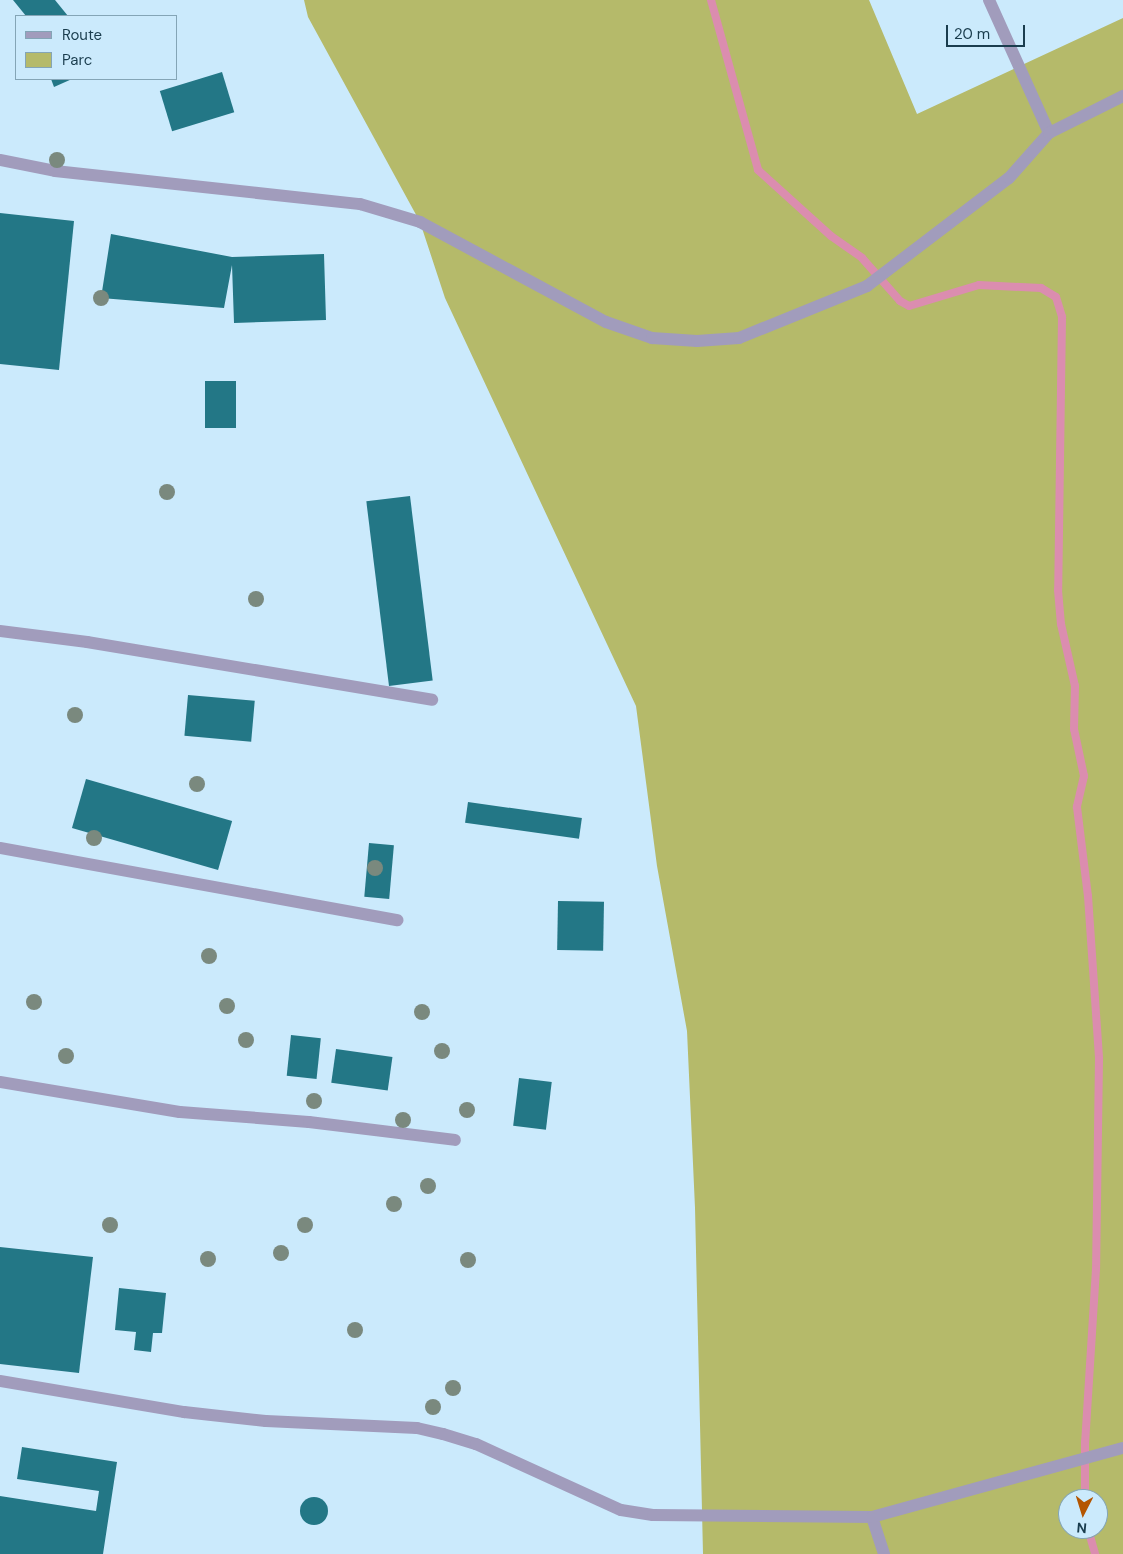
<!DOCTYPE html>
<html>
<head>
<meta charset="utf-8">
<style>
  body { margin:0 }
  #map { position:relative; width:1123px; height:1554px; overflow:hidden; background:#cbeafc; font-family:"DM Sans",sans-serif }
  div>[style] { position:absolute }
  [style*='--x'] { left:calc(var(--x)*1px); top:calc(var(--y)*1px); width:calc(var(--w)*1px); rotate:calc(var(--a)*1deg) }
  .green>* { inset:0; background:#b5ba6a }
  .stream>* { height:8px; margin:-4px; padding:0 4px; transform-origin:4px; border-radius:4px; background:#db8daf }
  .building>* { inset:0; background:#237786; transform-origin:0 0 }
  .round { border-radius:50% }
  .minor>* { height:12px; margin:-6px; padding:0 6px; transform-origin:6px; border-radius:6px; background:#a19cbc }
  .trees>* { width:16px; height:16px; margin:-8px; border-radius:50%; background:#7a897e }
  span { translate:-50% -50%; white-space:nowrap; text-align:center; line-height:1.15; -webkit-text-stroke:5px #cbeafc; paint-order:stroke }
  .legend { position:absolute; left:15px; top:15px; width:162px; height:65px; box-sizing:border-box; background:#cbeafc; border:1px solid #84a5b6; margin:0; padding:6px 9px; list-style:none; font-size:15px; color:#1a3d4e }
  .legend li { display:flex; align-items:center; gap:10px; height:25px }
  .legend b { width:25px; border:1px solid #84a5b6 }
  .north { position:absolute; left:1058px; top:1489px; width:50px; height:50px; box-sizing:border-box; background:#cbeafc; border:1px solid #84a5b6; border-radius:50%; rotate:185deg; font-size:14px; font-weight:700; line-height:20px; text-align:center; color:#1a3d4e }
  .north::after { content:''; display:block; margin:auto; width:18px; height:22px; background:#b45601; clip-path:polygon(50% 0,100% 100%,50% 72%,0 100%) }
  .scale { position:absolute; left:946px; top:25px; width:79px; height:22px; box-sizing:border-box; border:2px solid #1a3d4e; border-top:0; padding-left:6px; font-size:15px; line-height:18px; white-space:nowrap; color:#1a3d4e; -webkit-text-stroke:4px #cbeafc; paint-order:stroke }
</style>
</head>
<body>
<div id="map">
  <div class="green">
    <div style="clip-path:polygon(evenodd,304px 0,869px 0,917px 114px,1123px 18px,1123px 1554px,703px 1554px,695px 1208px,687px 1031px,657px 866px,636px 706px,445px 298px,420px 222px,308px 17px,304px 0,1068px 1499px,1098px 1499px,1098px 1529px,1068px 1529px,1068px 1499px)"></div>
  </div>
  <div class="stream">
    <div style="--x:711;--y:0;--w:176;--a:74.5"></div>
    <div style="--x:758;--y:170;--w:98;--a:42.1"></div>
    <div style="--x:831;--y:236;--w:38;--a:35"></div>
    <div style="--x:862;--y:258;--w:57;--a:48.5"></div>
    <div style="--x:900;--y:301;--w:10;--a:29"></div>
    <div style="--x:909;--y:306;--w:73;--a:-16.7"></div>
    <div style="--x:979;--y:285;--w:62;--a:2.8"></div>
    <div style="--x:1041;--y:288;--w:17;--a:31"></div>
    <div style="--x:1056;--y:297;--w:21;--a:73"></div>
    <div style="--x:1062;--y:317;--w:273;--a:90.8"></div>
    <div style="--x:1058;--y:590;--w:34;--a:85"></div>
    <div style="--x:1061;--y:624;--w:64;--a:77.3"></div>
    <div style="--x:1075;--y:686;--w:43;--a:91.3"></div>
    <div style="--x:1074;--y:729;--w:48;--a:78"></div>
    <div style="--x:1084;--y:776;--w:32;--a:103"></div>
    <div style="--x:1077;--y:807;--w:90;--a:83"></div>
    <div style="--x:1088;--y:896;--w:163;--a:86.1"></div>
    <div style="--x:1099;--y:1059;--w:210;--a:90.8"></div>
    <div style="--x:1096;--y:1269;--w:173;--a:93.6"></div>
    <div style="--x:1085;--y:1442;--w:57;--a:90"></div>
    <div style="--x:1088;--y:1529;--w:26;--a:74"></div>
  </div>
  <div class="building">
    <div style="clip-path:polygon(13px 0,55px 0,68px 16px,26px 16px)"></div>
    <div style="left:222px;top:72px;width:42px;height:65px;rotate:73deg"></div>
    <div style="clip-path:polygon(51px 79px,72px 79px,54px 87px)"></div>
    <div style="clip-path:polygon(0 213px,74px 221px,59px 370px,0 364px)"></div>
    <div style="clip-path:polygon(111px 234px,232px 257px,324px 254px,326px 320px,234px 323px,232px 265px,224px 308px,101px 298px)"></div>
    <div style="left:205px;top:381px;width:31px;height:47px"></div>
    <div style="left:410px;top:496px;width:186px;height:44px;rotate:83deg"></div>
    <div style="left:188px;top:695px;width:67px;height:41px;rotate:5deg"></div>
    <div style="left:86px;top:779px;width:152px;height:51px;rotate:16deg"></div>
    <div style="left:468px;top:802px;width:115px;height:21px;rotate:8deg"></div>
    <div style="left:369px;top:843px;width:25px;height:54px;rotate:5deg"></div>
    <div style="left:558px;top:901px;width:46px;height:49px;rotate:1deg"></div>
    <div style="left:291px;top:1035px;width:30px;height:41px;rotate:6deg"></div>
    <div style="left:336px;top:1049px;width:57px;height:34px;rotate:8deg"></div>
    <div style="left:519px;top:1078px;width:33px;height:48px;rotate:7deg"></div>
    <div style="clip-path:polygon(0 1247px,93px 1257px,79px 1373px,0 1364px)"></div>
    <div style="clip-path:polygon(119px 1288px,166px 1293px,162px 1333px,153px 1333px,151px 1352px,134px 1350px,136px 1332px,115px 1330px)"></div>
    <div style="clip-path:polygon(22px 1447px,117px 1462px,103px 1554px,0 1554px,0 1496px,96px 1511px,99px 1491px,17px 1479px)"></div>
    <div class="round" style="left:300px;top:1497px;width:28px;height:28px"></div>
  </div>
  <div class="minor">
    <div style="--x:989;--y:0;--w:146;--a:65.7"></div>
    <div style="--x:0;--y:160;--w:56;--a:11.3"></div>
    <div style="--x:55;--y:171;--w:307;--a:6.2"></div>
    <div style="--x:360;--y:204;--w:63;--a:16.7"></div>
    <div style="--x:420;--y:222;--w:211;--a:28.3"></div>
    <div style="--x:606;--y:322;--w:49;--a:19.2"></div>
    <div style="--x:652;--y:338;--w:45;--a:3.8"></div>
    <div style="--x:697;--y:341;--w:42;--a:-4.1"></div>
    <div style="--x:739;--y:338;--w:138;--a:-22.1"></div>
    <div style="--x:867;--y:286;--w:178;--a:-37.3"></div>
    <div style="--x:1009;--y:178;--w:60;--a:-48.4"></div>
    <div style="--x:1049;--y:133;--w:83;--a:-26.6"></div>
    <div style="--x:0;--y:631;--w:88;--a:7.2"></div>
    <div style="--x:87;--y:642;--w:350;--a:9.5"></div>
    <div style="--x:0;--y:848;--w:404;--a:10.3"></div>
    <div style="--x:0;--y:1082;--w:182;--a:9.5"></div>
    <div style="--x:180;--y:1112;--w:129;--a:4.4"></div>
    <div style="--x:309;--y:1122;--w:147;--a:7"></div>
    <div style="--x:0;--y:1381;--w:187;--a:9.6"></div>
    <div style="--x:184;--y:1412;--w:82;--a:6.3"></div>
    <div style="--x:266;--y:1421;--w:151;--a:2.7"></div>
    <div style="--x:417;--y:1428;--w:27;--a:13"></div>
    <div style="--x:443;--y:1434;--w:34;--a:17"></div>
    <div style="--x:476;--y:1444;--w:159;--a:24.5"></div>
    <div style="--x:621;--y:1510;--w:32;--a:9"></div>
    <div style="--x:653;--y:1515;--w:219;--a:0.5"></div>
    <div style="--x:872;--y:1517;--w:39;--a:72"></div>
    <div style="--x:872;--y:1517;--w:260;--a:-15.4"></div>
  </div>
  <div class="trees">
    <div style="left:57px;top:160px"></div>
    <div style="left:101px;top:298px"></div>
    <div style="left:167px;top:492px"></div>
    <div style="left:256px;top:599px"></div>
    <div style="left:75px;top:715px"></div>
    <div style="left:197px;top:784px"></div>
    <div style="left:94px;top:838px"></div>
    <div style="left:375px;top:868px"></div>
    <div style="left:209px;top:956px"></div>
    <div style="left:34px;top:1002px"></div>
    <div style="left:227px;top:1006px"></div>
    <div style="left:422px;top:1012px"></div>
    <div style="left:246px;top:1040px"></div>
    <div style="left:442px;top:1051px"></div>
    <div style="left:66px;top:1056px"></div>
    <div style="left:314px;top:1101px"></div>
    <div style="left:467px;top:1110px"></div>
    <div style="left:403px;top:1120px"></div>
    <div style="left:428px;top:1186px"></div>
    <div style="left:394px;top:1204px"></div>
    <div style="left:110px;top:1225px"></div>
    <div style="left:305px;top:1225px"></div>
    <div style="left:281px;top:1253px"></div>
    <div style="left:208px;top:1259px"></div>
    <div style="left:468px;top:1260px"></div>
    <div style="left:355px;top:1330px"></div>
    <div style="left:453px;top:1388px"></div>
    <div style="left:433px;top:1407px"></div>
  </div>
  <ul class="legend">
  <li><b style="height:6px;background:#a19cbc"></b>Route</li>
  <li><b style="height:14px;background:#b5ba6a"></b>Parc</li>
  </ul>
  <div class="north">N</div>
  <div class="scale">20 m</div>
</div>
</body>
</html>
